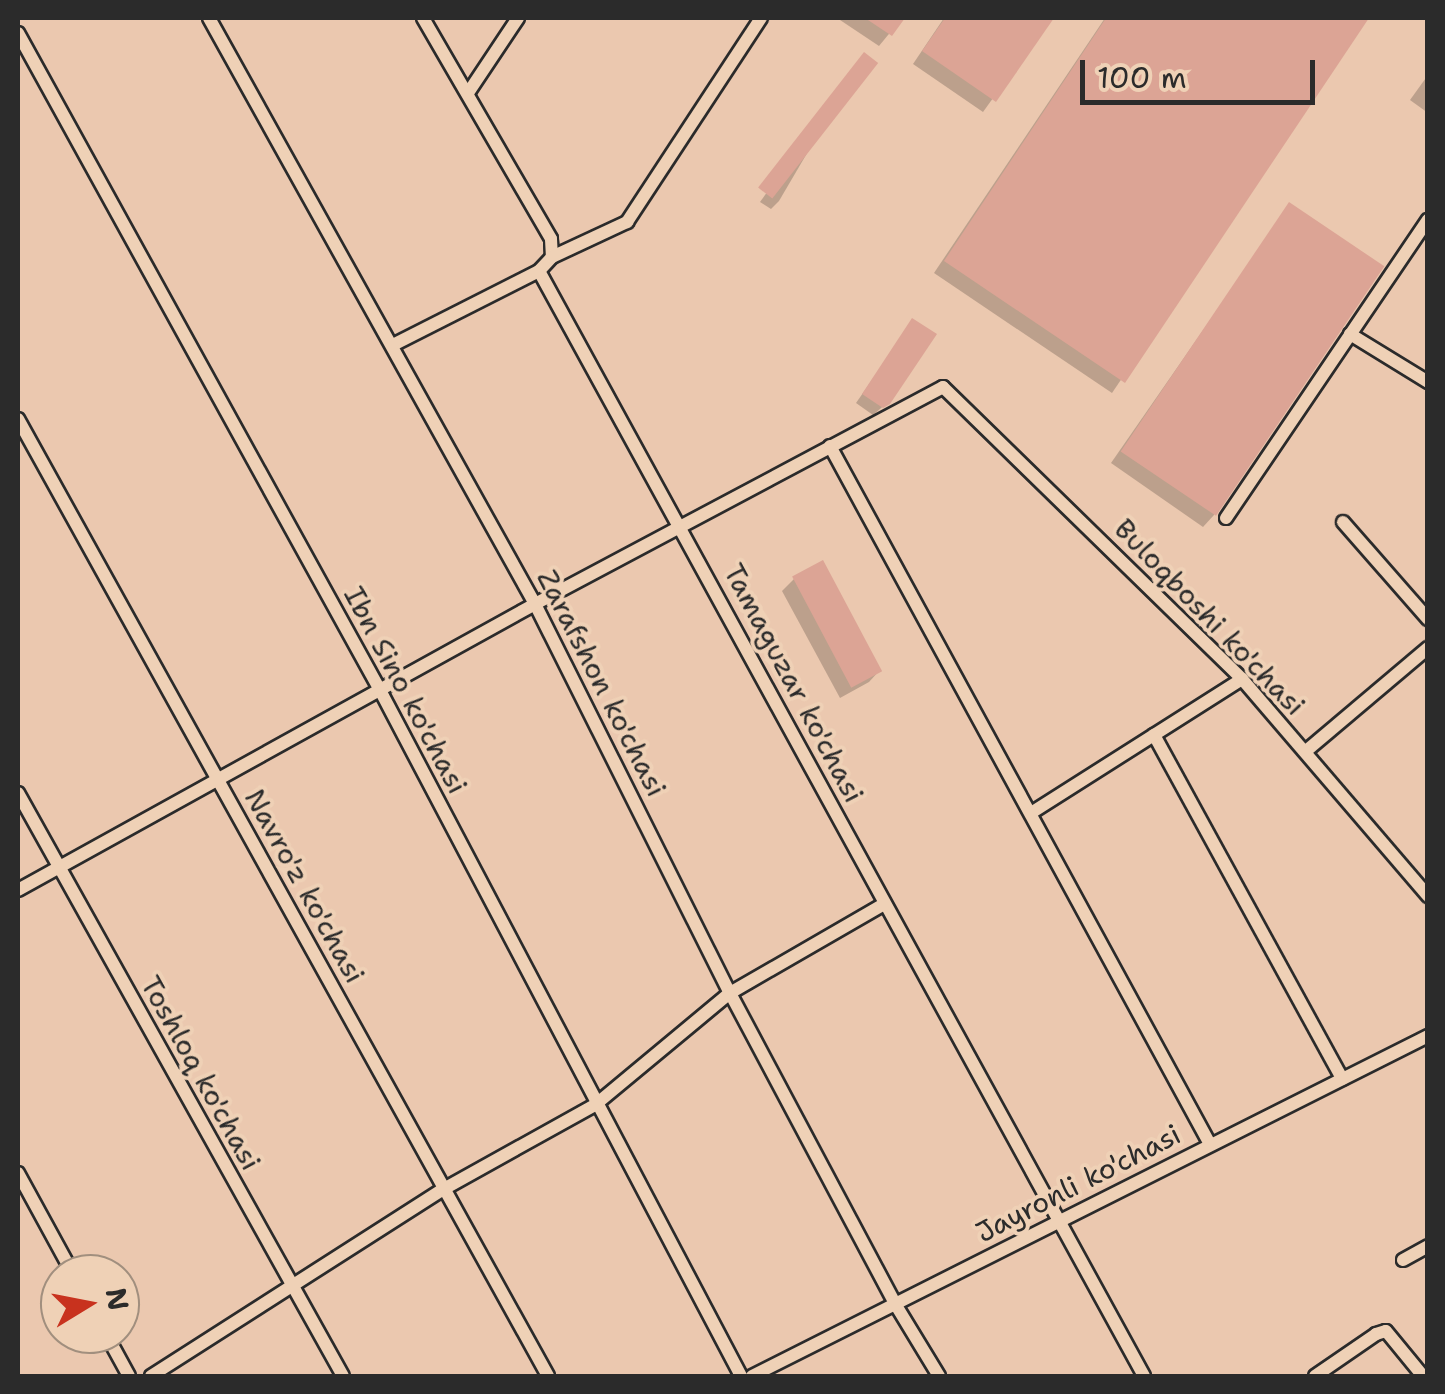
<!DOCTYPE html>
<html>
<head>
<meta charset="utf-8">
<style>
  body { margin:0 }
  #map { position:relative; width:1445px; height:1394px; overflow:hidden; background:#ebc8af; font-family:"Shantell Sans",sans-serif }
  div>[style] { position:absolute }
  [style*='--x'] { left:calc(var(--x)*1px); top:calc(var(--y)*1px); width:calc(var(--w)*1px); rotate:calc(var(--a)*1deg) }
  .shadow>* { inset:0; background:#0003 }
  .building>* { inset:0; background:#dca495; transform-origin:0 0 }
  .roads { filter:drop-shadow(2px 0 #2b2b2b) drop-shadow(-2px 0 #2b2b2b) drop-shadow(0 2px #2b2b2b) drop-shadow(0 -2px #2b2b2b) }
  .street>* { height:12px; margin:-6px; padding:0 6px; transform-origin:6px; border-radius:6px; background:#efd1b6 }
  span { translate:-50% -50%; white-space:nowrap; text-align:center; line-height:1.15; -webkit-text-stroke:8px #efd1b6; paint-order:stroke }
  .street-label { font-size:28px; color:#2b2b2b }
  .frame { position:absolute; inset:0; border:20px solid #2b2b2b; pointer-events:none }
  .north { position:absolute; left:40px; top:1254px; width:100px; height:100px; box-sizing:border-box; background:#efd1b6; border:2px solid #a18f7e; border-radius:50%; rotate:80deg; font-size:28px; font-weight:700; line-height:40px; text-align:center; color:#2b2b2b }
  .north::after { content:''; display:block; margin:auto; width:35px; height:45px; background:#c8321e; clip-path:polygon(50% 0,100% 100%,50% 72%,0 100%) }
  .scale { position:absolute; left:1080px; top:60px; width:235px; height:45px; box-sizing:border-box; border:5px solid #2b2b2b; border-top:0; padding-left:12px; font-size:30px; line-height:35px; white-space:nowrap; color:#2b2b2b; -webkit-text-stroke:8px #efd1b6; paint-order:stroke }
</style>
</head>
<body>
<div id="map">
  <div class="shadow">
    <div style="clip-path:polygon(837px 18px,902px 18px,879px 46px)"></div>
    <div style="clip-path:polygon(944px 18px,1051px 18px,983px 112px,913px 64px)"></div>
    <div style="clip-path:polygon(1105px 18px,1366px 18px,1112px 393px,934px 273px)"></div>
    <div style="clip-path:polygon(864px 56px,779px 201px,771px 209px,760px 202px)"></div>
    <div style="clip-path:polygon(1428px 75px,1428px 113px,1410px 100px)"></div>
    <div style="clip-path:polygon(1290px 205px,1214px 515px,1203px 527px,1111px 463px)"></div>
    <div style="clip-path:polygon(913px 321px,888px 402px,873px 415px,856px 403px)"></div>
    <div style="clip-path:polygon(794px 579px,880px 670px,869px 682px,840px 698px,782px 591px)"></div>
  </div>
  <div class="building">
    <div style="clip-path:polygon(865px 18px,905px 18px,892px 36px)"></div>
    <div style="clip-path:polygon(945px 18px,1054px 18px,996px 102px,922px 51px)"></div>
    <div style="clip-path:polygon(1106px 18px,1369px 18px,1125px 383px,944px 261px)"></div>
    <div style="left:864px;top:52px;width:18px;height:172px;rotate:38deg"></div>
    <div style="left:1289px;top:202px;width:115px;height:301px;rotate:34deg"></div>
    <div style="clip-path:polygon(912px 318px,937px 334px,890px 404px,883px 408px,862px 394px)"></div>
    <div style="left:823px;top:560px;width:126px;height:35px;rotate:62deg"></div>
  </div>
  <div class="roads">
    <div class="street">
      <div style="--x:209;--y:18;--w:671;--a:60.91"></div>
      <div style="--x:535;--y:604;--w:435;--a:63.4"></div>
      <div style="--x:730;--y:993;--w:350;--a:62"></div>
      <div style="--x:894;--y:1302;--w:87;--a:58.7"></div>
      <div style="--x:423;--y:18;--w:255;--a:59.9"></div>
      <div style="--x:551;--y:239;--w:18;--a:87"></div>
      <div style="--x:552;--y:257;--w:19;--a:133"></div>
      <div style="--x:539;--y:271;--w:1260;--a:61.3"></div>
      <div style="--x:18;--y:33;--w:752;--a:61.15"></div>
      <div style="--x:381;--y:692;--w:773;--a:62.24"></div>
      <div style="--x:468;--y:93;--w:90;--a:-56.3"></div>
      <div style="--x:552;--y:257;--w:83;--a:-25"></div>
      <div style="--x:627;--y:222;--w:244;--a:-56.7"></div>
      <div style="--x:1350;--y:334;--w:92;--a:31.6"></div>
      <div style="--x:393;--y:345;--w:164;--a:-26.9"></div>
      <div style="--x:18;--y:419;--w:1094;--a:61.02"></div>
      <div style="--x:830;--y:446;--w:795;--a:61.44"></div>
      <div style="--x:1226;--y:518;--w:360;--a:-55.9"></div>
      <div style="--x:1343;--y:522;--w:129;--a:48.8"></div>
      <div style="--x:1154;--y:735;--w:392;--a:61.3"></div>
      <div style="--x:1306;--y:751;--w:160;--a:-40.2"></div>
      <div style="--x:18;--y:793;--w:667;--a:60.86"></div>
      <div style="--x:1031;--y:813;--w:250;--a:-32.4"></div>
      <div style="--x:18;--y:890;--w:591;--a:-28.95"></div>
      <div style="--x:535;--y:604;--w:462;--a:-28"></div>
      <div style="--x:943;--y:387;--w:418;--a:44.3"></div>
      <div style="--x:1242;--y:679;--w:286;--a:49.4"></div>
      <div style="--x:18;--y:1173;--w:115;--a:61.4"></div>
      <div style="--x:1403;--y:1260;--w:29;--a:-29"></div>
      <div style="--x:106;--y:1334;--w:48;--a:61.3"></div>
      <div style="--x:151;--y:1376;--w:345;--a:-32.6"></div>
      <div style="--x:442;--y:1190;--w:175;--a:-29.1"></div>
      <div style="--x:595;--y:1105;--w:175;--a:-39.7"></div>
      <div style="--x:730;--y:993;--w:178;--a:-30"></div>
      <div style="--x:752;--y:1376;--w:757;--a:-26.7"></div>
      <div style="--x:1315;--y:1376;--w:74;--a:-34.5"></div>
      <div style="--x:1376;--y:1334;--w:10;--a:-17"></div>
      <div style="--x:1386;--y:1331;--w:58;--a:50.6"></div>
    </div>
  </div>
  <div class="street-label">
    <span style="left:1210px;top:617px;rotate:46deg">Buloqboshi ko'chasi</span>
    <span style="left:602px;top:683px;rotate:63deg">Zarafshon ko'chasi</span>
    <span style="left:794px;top:683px;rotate:62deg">Tamaguzar ko'chasi</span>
    <span style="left:406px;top:690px;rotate:62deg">Ibn Sino ko'chasi</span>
    <span style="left:305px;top:886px;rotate:61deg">Navro'z ko'chasi</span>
    <span style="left:201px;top:1073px;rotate:61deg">Toshloq ko'chasi</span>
    <span style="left:1078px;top:1183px;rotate:-27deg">Jayronli ko'chasi</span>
  </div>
  <div class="frame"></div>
  <div class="north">N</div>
  <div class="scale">100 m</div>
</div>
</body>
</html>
